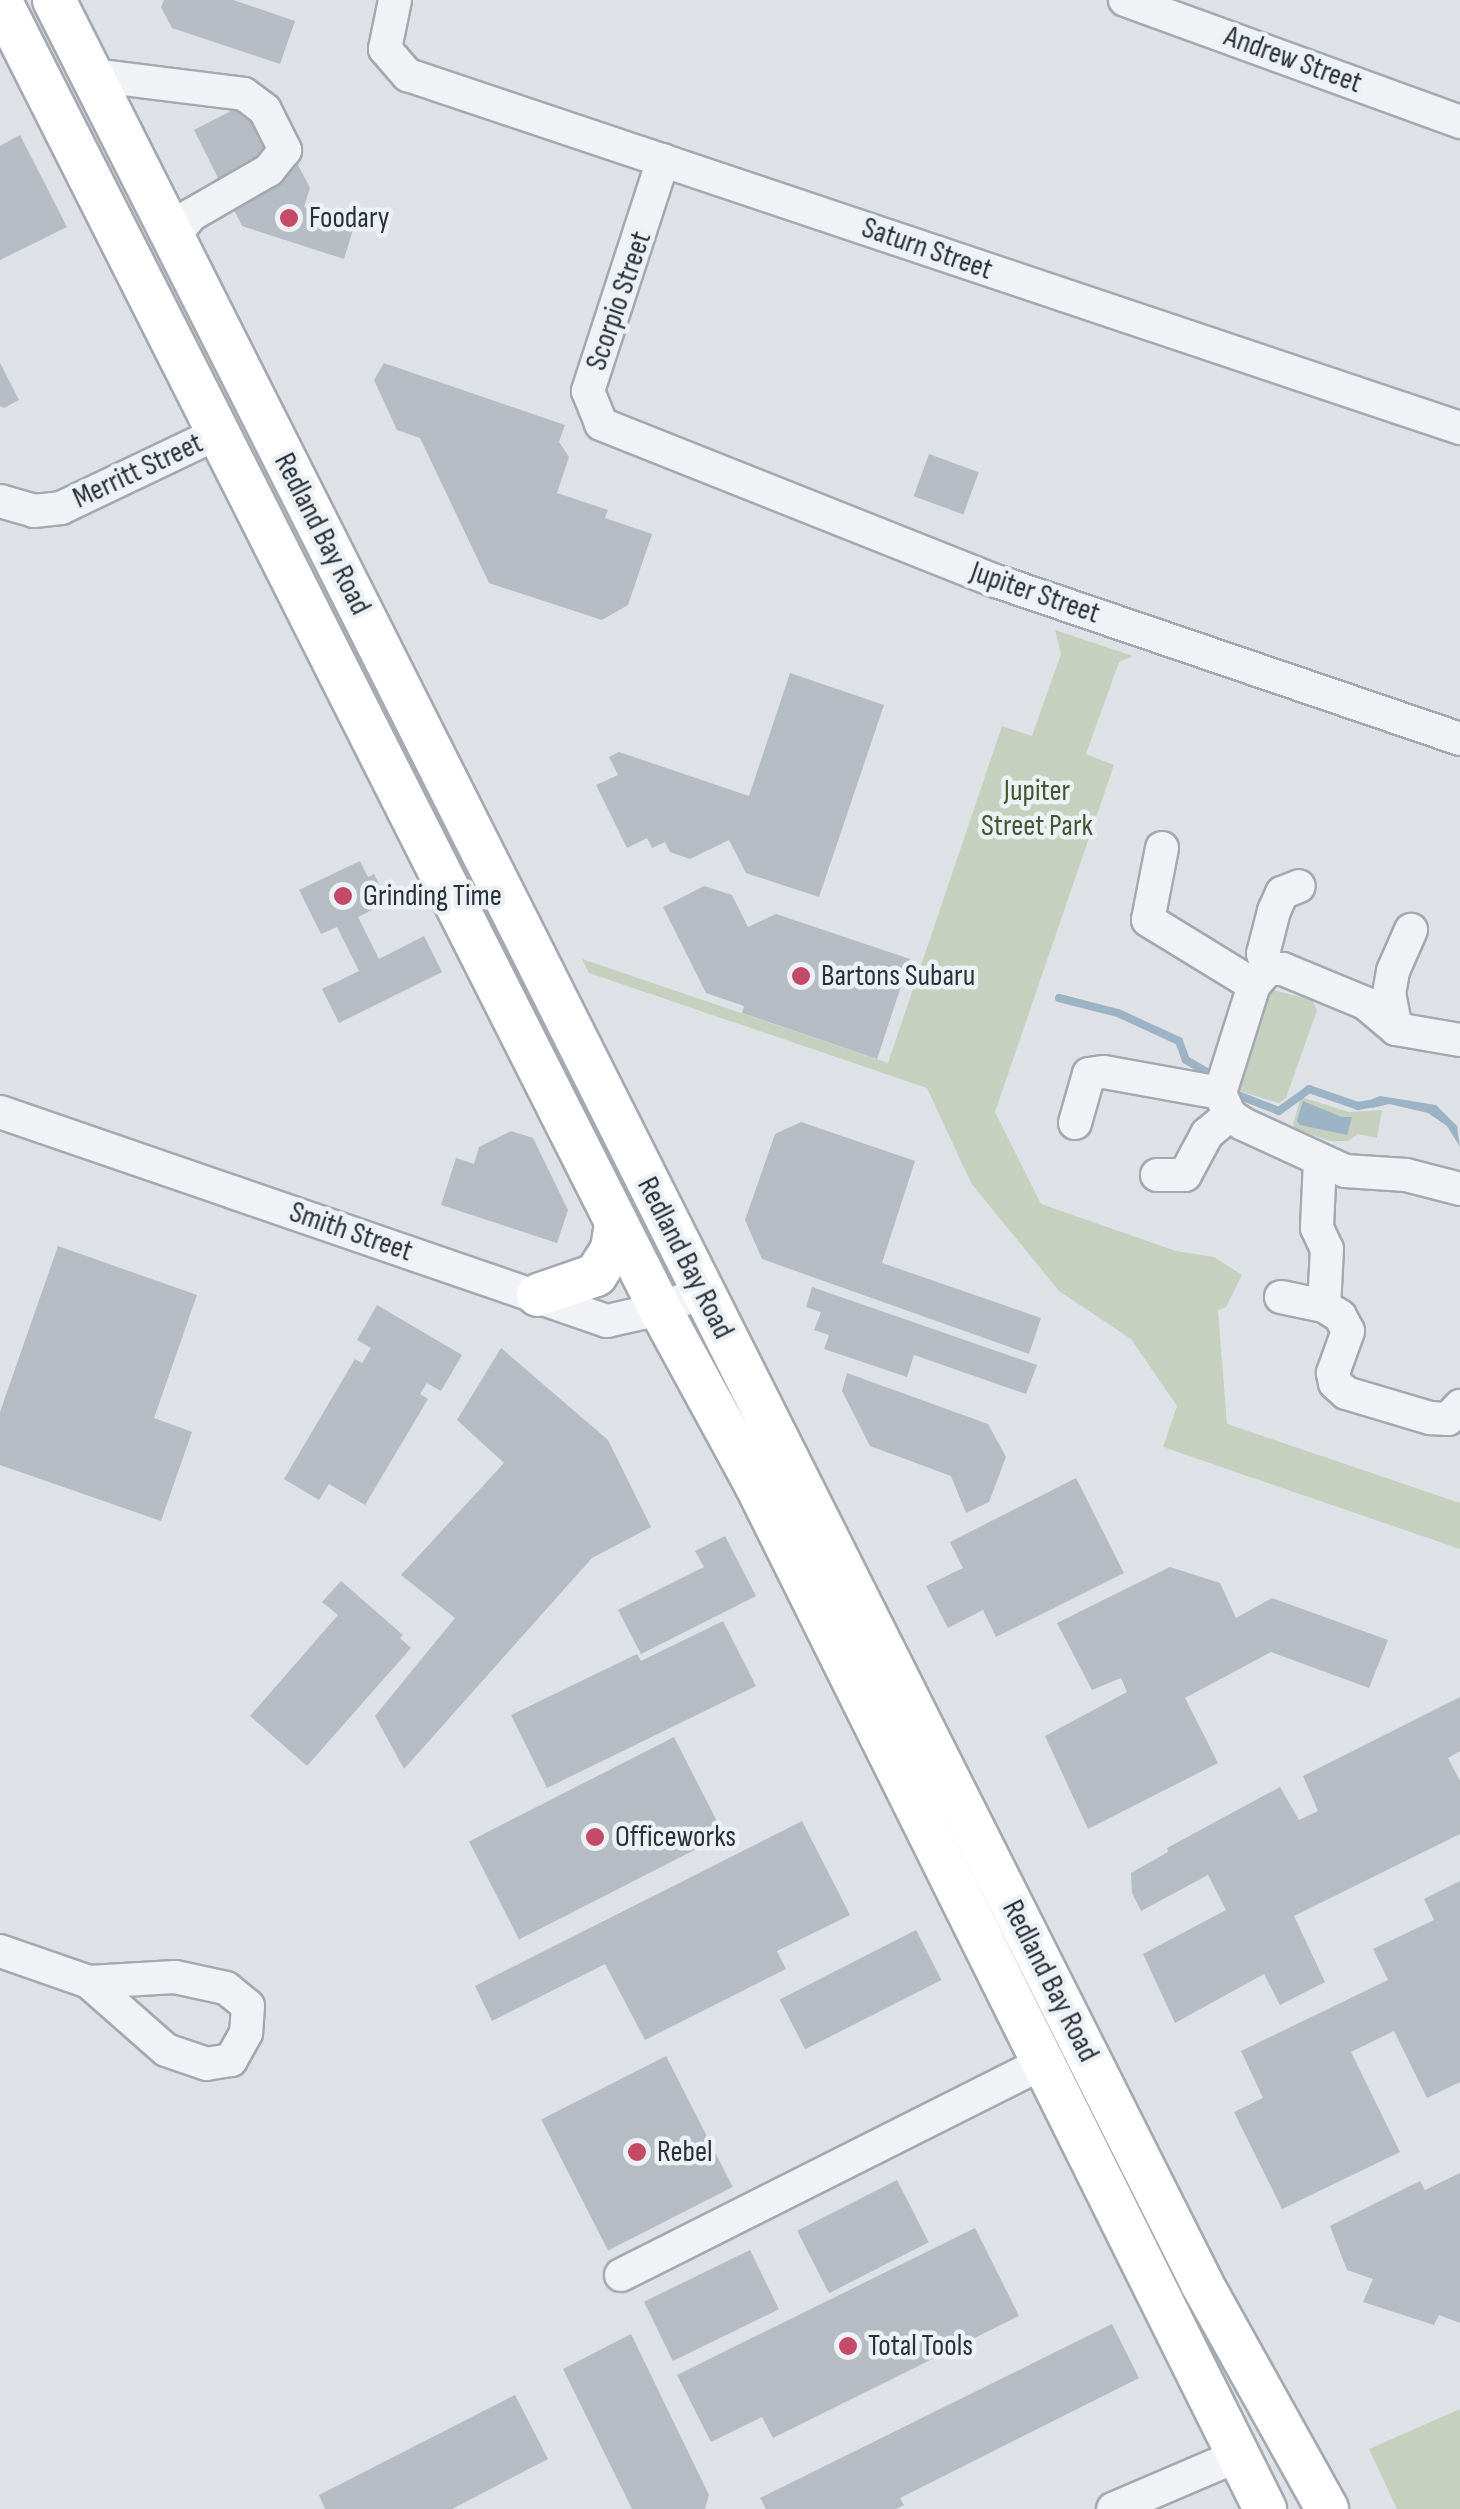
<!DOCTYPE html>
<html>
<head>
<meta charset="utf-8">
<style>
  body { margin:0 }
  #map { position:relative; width:1460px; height:2509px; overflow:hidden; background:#dee2e6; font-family:"Sofia Sans Condensed",sans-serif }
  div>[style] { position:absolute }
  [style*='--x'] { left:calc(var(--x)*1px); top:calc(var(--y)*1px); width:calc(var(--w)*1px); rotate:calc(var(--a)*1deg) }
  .green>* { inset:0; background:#c5d0bf }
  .water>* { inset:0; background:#9bb3c4 }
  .stream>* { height:8px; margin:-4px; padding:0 4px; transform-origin:4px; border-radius:4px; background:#9bb3c4 }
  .building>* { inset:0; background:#b5bcc3; transform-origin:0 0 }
  .roads { filter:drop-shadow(2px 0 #a4a9b0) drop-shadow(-2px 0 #a4a9b0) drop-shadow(0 2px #a4a9b0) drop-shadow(0 -2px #a4a9b0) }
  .minor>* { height:32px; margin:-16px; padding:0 16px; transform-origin:16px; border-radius:16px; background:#f0f2f5 }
  .major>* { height:42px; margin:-21px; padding:0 21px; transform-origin:21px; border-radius:21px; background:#fff }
  .dots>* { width:28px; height:28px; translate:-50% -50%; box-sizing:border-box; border:5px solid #edf1f4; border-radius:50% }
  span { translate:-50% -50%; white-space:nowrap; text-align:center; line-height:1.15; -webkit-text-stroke:9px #edf1f4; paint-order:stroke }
  .street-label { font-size:30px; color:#28313c }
  .poi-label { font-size:30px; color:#28313c }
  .left { translate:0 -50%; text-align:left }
  .park-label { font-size:30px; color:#405736 }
</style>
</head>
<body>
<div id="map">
  <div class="green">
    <div style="clip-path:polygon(1055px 630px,1133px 656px,1119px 662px,1086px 754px,1114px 765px,995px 1112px,1041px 1204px,1176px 1251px,1214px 1257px,1242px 1275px,1226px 1307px,1218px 1310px,1227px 1424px,1460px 1503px,1460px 1549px,1163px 1447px,1177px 1406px,1131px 1339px,1059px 1291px,971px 1183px,927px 1088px,589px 973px,582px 959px,888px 1063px,1002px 726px,1032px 736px,1061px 654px)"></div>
    <div style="clip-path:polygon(1273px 990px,1312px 1000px,1317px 1010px,1286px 1098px,1279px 1103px,1239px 1091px,1235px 1083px,1264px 994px)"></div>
    <div style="clip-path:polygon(1301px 1097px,1349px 1112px,1382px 1110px,1377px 1138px,1358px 1134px,1348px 1141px,1330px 1141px,1296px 1129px,1293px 1124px)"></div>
    <div style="clip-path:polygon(1460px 2409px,1460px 2509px,1397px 2509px,1369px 2449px)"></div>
  </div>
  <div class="water">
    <div style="clip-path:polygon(1380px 1096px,1436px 1105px,1457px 1126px,1460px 1147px,1447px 1126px,1428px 1113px,1389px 1104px,1372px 1108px,1372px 1099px)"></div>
    <div style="clip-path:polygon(1303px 1101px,1342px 1117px,1352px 1117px,1347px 1135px,1300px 1125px,1297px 1121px)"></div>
  </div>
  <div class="stream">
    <div style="--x:1059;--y:998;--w:61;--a:14.3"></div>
    <div style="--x:1118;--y:1013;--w:67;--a:24.7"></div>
    <div style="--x:1179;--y:1041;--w:20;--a:70"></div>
    <div style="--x:1186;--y:1060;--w:24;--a:30"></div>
    <div style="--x:1235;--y:1094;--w:47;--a:21.1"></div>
    <div style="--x:1279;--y:1111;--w:37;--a:-36"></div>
    <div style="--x:1309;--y:1089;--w:52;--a:19.1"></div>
    <div style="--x:1358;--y:1106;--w:22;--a:-10"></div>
  </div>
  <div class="building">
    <div style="clip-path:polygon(164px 0,233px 0,295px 21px,280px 64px,172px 28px,161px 7px)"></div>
    <div style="clip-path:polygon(262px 95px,310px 188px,304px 207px,355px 223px,344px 259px,242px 226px,194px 130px)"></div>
    <div style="clip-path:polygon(20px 135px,67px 227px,0 260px,0 146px)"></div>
    <div style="clip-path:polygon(0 363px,19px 400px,4px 408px,0 406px)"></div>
    <div style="clip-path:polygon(384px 363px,565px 425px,559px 442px,569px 457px,557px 493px,608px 510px,605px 518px,652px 534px,628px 605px,602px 620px,489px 583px,420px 438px,397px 430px,374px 380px)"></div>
    <div style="left:929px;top:454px;width:53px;height:45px;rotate:20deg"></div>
    <div style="clip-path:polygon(790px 673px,884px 705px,819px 897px,746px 873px,729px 840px,690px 859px,670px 852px,665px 842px,652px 848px,647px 838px,627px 848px,596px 785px,618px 775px,609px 757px,619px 752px,749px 796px)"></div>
    <div style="clip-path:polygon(360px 861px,368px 877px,374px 874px,388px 902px,358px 917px,379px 959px,424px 936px,442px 972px,339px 1023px,322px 989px,359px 971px,337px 927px,321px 934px,299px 890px)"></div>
    <div style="clip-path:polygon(704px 886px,732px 895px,748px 927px,776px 914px,910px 959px,877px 1059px,742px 1013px,744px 1006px,706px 993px,663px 907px)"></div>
    <div style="clip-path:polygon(801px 1122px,915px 1161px,882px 1263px,1041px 1318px,1029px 1354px,762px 1259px,745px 1220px,775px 1134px)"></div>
    <div style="clip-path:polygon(511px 1131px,533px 1138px,568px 1210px,557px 1243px,441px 1205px,456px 1158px,474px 1164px,479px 1147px)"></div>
    <div style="clip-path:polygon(58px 1246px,197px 1295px,154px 1418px,192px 1432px,161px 1521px,0 1465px,0 1412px)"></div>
    <div style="clip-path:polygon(812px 1287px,1037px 1365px,1026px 1394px,914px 1355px,907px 1377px,824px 1349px,829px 1335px,814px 1330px,821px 1312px,806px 1307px)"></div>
    <div style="clip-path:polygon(377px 1305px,462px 1355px,441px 1391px,427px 1383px,420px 1394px,428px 1399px,365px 1505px,329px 1484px,319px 1500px,284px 1479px,355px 1359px,362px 1363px,371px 1348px,357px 1340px)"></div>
    <div style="clip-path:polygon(501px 1348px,608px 1440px,651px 1527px,592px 1558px,404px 1769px,375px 1716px,455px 1618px,401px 1575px,504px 1463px,457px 1420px)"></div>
    <div style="clip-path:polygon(847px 1373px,988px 1424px,1006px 1457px,989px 1502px,966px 1513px,951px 1476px,870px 1446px,842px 1391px)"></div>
    <div style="clip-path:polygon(1076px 1478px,1124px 1573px,996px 1637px,983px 1610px,948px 1628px,926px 1586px,963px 1568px,950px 1542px)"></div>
    <div style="clip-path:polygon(725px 1536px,756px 1596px,641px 1654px,618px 1610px,704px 1567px,695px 1551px)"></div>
    <div style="clip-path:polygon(1170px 1567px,1220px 1583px,1236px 1618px,1272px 1598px,1388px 1640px,1369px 1688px,1271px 1652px,1185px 1698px,1218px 1763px,1088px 1829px,1045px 1736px,1127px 1692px,1121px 1678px,1092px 1690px,1057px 1623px)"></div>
    <div style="clip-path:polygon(341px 1581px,403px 1635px,400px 1638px,411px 1648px,307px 1766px,250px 1716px,338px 1615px,322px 1602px)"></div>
    <div style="clip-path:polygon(723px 1621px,756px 1686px,547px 1788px,511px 1715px,637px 1654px,641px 1661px)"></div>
    <div style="clip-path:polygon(1460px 1697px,1460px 1751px,1448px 1758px,1460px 1781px,1460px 1834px,1294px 1916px,1325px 1982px,1280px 2005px,1264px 1974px,1175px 2023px,1143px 1954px,1226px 1910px,1208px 1875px,1141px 1911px,1132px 1893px,1131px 1873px,1168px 1852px,1167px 1848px,1280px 1787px,1299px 1820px,1318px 1811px,1303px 1776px)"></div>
    <div style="left:674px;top:1737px;width:110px;height:230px;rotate:63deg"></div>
    <div style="clip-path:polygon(802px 1821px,850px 1915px,777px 1951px,786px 1969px,645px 2040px,605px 1964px,492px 2021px,475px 1986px)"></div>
    <div style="clip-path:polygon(1460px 1881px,1460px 2082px,1427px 2098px,1394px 2031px,1351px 2052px,1400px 2152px,1282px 2209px,1234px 2112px,1263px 2098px,1241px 2051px,1388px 1980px,1373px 1949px,1434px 1920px,1424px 1899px)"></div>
    <div style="left:916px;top:1930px;width:56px;height:153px;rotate:63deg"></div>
    <div style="left:666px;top:2056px;width:147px;height:140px;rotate:63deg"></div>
    <div style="clip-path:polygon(1460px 2173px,1460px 2323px,1439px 2315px,1434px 2325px,1363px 2302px,1373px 2279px,1347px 2270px,1330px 2226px,1420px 2181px,1425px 2190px)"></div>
    <div style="left:897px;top:2180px;width:70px;height:112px;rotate:63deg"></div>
    <div style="clip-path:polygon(975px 2228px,1019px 2316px,773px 2438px,762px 2417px,711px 2442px,677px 2375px)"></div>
    <div style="left:750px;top:2250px;width:66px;height:118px;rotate:64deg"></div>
    <div style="clip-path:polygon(1112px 2324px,1139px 2378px,900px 2498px,904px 2505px,896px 2509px,766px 2509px,760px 2498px)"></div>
    <div style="clip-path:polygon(631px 2334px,709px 2495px,705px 2509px,632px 2509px,563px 2369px)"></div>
    <div style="clip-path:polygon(515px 2395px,548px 2459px,452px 2509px,325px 2509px,319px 2495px)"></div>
  </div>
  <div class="roads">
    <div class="minor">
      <div style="--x:395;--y:0;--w:50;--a:101.5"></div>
      <div style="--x:385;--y:49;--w:35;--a:49"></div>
      <div style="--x:408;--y:75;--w:1110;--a:18.55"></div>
      <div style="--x:1125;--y:0;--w:357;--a:20"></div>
      <div style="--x:92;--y:75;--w:153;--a:7.1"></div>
      <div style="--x:244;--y:94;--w:26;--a:37"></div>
      <div style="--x:265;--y:110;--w:45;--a:63.4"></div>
      <div style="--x:285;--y:150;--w:26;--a:129"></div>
      <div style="--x:269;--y:170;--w:90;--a:150"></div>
      <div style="--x:191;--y:215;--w:29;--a:128"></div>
      <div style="--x:663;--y:160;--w:243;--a:108"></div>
      <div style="--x:588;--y:391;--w:35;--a:68"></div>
      <div style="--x:601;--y:424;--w:425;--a:21.7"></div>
      <div style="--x:996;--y:581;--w:490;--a:18.8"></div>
      <div style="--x:0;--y:501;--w:35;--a:16"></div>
      <div style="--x:34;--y:511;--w:27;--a:-6"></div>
      <div style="--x:61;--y:508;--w:174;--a:-25.5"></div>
      <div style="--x:1162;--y:848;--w:73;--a:101"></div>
      <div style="--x:1148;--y:920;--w:124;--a:31.5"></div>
      <div style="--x:1268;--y:969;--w:16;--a:-108"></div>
      <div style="--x:1263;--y:954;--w:44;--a:-75.7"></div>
      <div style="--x:1274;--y:911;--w:20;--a:-66"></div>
      <div style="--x:1282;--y:893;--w:18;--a:-22"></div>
      <div style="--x:1396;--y:1029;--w:36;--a:-101"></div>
      <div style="--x:1389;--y:994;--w:23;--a:-80"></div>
      <div style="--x:1393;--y:971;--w:45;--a:-66.3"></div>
      <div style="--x:1460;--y:1040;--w:65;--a:-170.2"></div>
      <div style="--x:1396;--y:1029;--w:40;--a:-140"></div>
      <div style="--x:1365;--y:1003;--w:89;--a:-157.5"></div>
      <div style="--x:1283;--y:969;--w:15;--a:180"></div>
      <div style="--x:1268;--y:969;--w:21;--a:131"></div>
      <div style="--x:1254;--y:985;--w:113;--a:107.5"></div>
      <div style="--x:1220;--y:1093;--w:24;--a:66"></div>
      <div style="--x:1230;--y:1115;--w:16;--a:35"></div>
      <div style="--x:1243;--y:1124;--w:112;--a:24.7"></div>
      <div style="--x:1345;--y:1171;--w:61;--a:3.8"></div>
      <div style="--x:1406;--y:1175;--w:56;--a:14.5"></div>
      <div style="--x:0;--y:1112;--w:642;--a:19"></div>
      <div style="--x:607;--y:1321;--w:54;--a:-12.8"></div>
      <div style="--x:660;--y:1309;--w:45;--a:-22"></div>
      <div style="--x:1075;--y:1123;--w:51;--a:-74.1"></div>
      <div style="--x:1089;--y:1074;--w:15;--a:-8"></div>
      <div style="--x:1104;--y:1072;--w:118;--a:10.3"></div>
      <div style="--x:1320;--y:1161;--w:67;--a:92.6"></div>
      <div style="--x:1317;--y:1228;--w:23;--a:65"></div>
      <div style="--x:1327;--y:1249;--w:57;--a:93"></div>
      <div style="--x:1324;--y:1306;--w:19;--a:32"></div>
      <div style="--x:1340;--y:1316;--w:17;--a:62"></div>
      <div style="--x:1348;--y:1331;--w:45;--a:109.7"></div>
      <div style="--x:1333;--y:1373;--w:10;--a:79"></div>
      <div style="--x:1335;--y:1383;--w:15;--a:42"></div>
      <div style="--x:1346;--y:1393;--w:88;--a:16.6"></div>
      <div style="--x:1430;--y:1418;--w:18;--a:3"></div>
      <div style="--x:1448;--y:1419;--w:18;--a:-47"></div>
      <div style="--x:1157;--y:1175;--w:28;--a:0"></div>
      <div style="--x:1185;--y:1175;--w:47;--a:-61.8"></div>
      <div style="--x:1207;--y:1134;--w:30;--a:-40"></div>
      <div style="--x:1281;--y:1297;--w:44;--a:11.8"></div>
      <div style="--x:0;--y:1951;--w:94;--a:19.2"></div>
      <div style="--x:89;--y:1982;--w:86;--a:-3.3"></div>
      <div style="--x:175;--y:1977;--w:52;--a:12.2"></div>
      <div style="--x:226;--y:1988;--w:28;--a:39"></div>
      <div style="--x:248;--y:2006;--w:27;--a:94"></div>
      <div style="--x:246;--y:2033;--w:31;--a:119"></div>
      <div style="--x:231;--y:2060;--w:24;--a:171"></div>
      <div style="--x:207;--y:2064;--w:43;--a:-161.1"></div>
      <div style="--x:166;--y:2050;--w:103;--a:-138.6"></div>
      <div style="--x:621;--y:2275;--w:474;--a:-26.7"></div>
      <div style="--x:1113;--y:2509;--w:137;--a:-23.2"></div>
    </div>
    <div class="major">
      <div style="--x:0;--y:0;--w:1466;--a:63.24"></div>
      <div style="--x:660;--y:1309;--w:200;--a:61.4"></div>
      <div style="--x:756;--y:1485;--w:1144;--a:63.57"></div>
      <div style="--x:54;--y:0;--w:2556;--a:63.31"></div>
      <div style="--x:1202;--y:2284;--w:257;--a:60.9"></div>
      <div style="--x:538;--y:1295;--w:61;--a:-19"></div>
      <div style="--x:596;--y:1275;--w:31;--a:-58"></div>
      <div style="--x:612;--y:1249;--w:26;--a:-81"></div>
    </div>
  </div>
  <div class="dots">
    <div style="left:289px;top:218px;background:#c44a68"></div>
    <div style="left:343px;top:896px;background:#c44a68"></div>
    <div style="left:801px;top:976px;background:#c44a68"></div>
    <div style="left:595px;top:1837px;background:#c44a68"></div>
    <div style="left:637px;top:2152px;background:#c44a68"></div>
    <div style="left:848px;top:2346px;background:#c44a68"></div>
  </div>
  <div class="street-label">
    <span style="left:1293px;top:60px;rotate:20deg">Andrew Street</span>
    <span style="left:927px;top:249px;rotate:19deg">Saturn Street</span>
    <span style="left:619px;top:301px;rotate:-71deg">Scorpio Street</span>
    <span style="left:138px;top:471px;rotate:-25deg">Merritt Street</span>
    <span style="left:322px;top:534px;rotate:63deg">Redland Bay Road</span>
    <span style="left:1035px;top:593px;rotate:19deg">Jupiter Street</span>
    <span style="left:351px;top:1232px;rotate:19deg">Smith Street</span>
    <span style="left:685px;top:1258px;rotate:63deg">Redland Bay Road</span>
    <span style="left:1050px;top:1981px;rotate:63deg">Redland Bay Road</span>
  </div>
  <div class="poi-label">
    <span class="left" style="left:309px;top:218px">Foodary</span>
    <span class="left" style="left:363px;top:896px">Grinding Time</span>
    <span class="left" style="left:821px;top:976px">Bartons Subaru</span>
    <span class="left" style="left:615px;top:1837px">Officeworks</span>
    <span class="left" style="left:657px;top:2152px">Rebel</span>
    <span class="left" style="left:868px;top:2346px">Total Tools</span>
  </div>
  <div class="park-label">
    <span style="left:1037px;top:808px">Jupiter<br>Street Park</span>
  </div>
</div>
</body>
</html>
